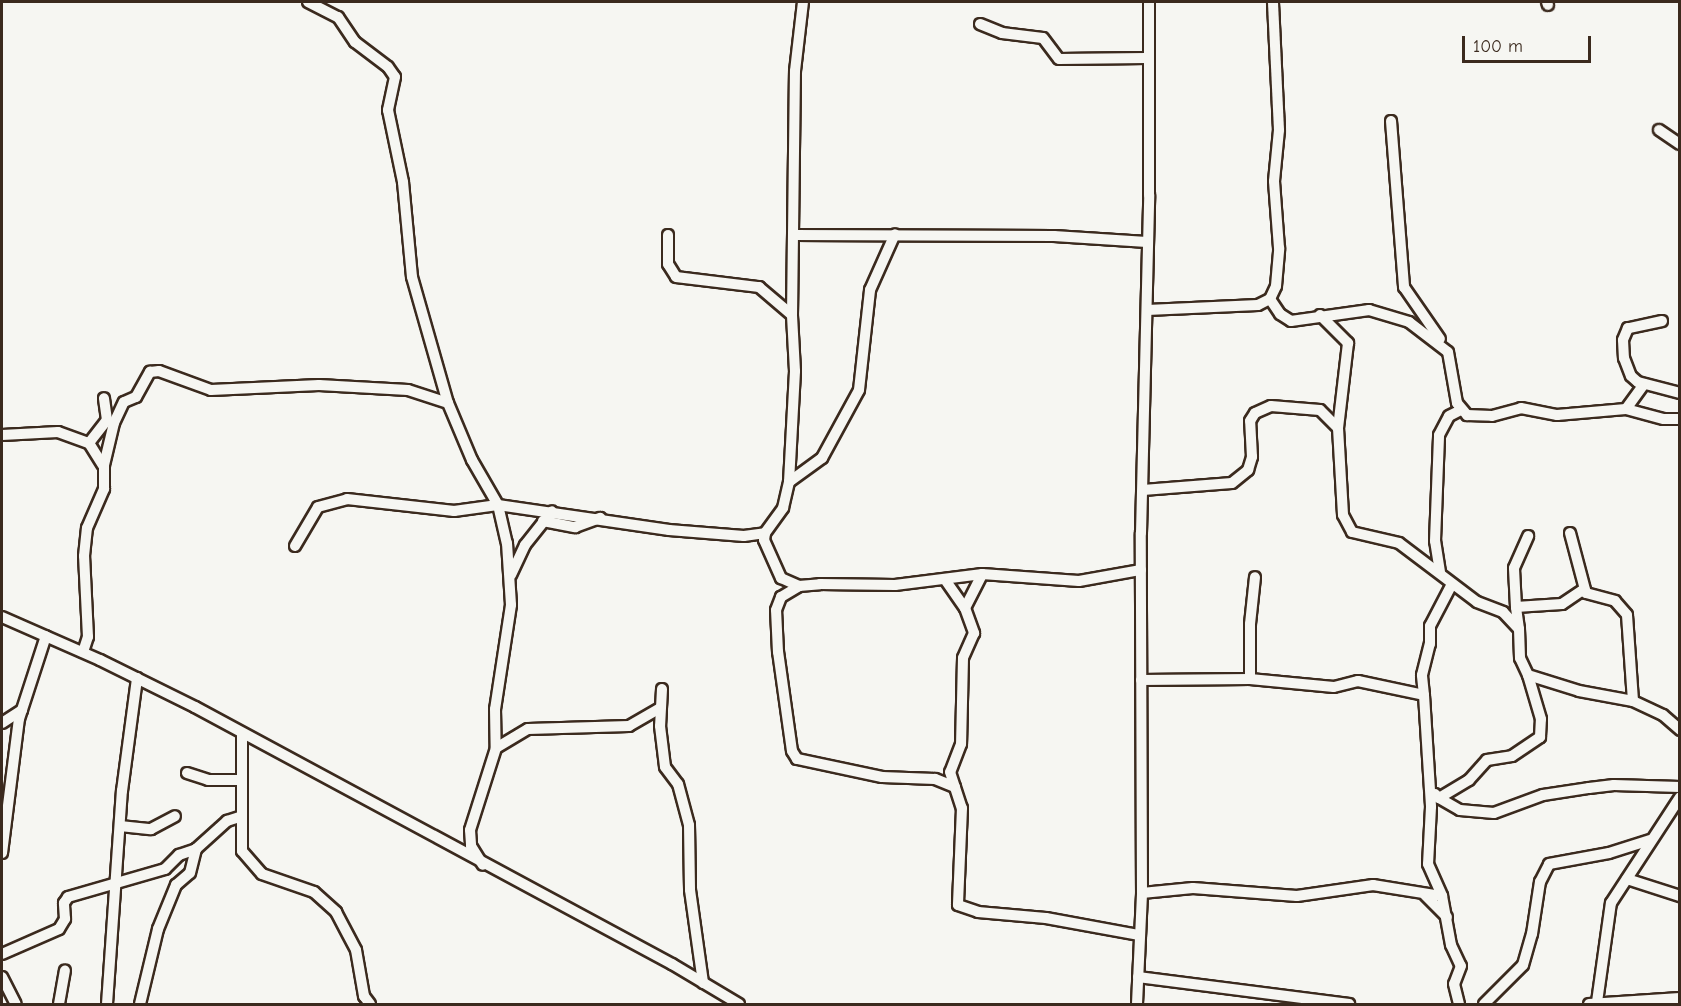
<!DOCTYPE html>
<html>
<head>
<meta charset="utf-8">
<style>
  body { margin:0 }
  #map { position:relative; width:1681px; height:1006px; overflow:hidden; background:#f6f6f2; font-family:"Comic Neue",sans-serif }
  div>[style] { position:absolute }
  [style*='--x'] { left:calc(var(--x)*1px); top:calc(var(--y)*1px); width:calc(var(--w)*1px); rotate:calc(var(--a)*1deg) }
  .roads { filter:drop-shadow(2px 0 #3b2a1e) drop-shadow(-2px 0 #3b2a1e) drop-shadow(0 2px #3b2a1e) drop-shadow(0 -2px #3b2a1e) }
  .minor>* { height:10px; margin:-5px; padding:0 5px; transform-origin:5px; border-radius:5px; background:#f6f6f2 }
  span { translate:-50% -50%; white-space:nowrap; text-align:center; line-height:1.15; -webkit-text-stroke:4.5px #f6f6f2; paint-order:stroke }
  .frame { position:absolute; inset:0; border:3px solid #3b2a1e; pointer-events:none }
  .scale { position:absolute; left:1462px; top:36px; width:129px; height:27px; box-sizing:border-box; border:3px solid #3b2a1e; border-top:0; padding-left:8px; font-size:18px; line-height:21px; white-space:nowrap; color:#3b2a1e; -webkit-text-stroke:4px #f6f6f2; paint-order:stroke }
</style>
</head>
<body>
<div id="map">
  <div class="roads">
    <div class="minor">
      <div style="--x:308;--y:2;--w:34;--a:27"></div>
      <div style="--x:338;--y:17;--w:30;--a:56"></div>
      <div style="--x:355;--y:42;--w:41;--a:37.1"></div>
      <div style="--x:388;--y:67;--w:12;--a:55"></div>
      <div style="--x:395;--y:77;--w:34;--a:102"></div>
      <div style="--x:388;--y:110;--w:74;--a:78.2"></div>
      <div style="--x:403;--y:182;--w:95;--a:84.6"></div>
      <div style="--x:412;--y:277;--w:131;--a:74.1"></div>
      <div style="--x:448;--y:403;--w:62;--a:67.2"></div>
      <div style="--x:472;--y:460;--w:52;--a:60"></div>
      <div style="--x:498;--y:505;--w:39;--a:77"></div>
      <div style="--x:507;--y:543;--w:62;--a:86.3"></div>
      <div style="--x:511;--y:605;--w:105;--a:98.7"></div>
      <div style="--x:495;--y:709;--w:39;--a:89"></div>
      <div style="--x:496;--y:748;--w:86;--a:107.6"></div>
      <div style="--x:470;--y:830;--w:16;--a:86"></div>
      <div style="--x:471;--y:846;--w:22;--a:58"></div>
      <div style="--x:1547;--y:2;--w:3;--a:72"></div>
      <div style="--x:980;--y:24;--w:24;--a:22"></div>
      <div style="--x:1002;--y:33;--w:41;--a:7"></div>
      <div style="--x:1043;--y:38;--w:26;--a:53"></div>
      <div style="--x:1059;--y:59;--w:87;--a:-0.7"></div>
      <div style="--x:1391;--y:121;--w:167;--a:85.5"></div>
      <div style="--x:1404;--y:287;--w:63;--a:55.3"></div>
      <div style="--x:1659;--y:130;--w:25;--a:34"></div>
      <div style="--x:668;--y:235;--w:29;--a:90"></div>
      <div style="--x:668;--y:264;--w:15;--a:58"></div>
      <div style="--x:676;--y:277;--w:84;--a:6.9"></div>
      <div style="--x:759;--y:287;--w:43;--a:40.3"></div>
      <div style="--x:794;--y:235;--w:260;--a:0.2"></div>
      <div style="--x:1054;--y:236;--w:93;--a:3.7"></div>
      <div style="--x:1270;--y:299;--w:18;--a:56"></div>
      <div style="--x:1280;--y:314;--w:13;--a:32"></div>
      <div style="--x:1291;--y:321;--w:79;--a:-8"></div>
      <div style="--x:1369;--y:310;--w:42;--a:16.7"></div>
      <div style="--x:1409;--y:322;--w:49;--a:37.6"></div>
      <div style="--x:1448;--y:352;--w:52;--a:80"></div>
      <div style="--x:1457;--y:403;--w:16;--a:50"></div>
      <div style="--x:1467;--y:415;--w:25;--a:2"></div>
      <div style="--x:1492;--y:416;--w:30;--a:-15"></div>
      <div style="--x:1521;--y:408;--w:37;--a:11"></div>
      <div style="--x:1557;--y:415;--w:69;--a:-5"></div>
      <div style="--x:1626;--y:409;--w:39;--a:15"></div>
      <div style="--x:1664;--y:419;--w:16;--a:0"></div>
      <div style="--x:1147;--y:310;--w:111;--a:-2.6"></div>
      <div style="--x:1258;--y:305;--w:13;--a:-27"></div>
      <div style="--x:1270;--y:299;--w:14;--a:-65"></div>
      <div style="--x:1276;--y:286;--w:38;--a:-85"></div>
      <div style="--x:1279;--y:248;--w:67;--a:-94.3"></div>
      <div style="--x:1274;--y:181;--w:51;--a:-84.4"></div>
      <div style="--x:1279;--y:130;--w:128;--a:-92.7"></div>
      <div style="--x:1320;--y:315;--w:40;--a:45"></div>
      <div style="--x:1348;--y:343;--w:86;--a:96.7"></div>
      <div style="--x:1662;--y:321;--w:35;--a:168"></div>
      <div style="--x:1628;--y:328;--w:13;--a:113"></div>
      <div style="--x:1623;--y:340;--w:18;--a:87"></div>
      <div style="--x:1624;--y:358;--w:19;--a:69"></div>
      <div style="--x:1631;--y:376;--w:9;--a:41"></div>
      <div style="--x:1638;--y:382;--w:43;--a:14.7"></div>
      <div style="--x:1626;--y:409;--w:31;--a:-54"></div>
      <div style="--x:2;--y:435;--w:56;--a:-3.1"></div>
      <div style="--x:58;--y:432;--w:33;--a:20"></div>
      <div style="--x:89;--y:443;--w:26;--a:58"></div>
      <div style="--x:89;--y:443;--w:29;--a:-52"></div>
      <div style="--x:107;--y:420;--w:22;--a:-98"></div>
      <div style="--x:789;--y:482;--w:41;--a:-36"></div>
      <div style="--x:822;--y:458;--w:77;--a:-61.4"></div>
      <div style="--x:859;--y:390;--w:101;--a:-83.7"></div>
      <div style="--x:870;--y:290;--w:61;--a:-65.9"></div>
      <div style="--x:1143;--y:490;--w:89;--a:-4.5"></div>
      <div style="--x:1232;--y:483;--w:21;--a:-39"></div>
      <div style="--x:1248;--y:470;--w:14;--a:-73"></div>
      <div style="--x:1252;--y:457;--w:36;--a:-93"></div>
      <div style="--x:1250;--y:421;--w:9;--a:-58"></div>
      <div style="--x:1255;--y:413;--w:17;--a:-24"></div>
      <div style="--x:1271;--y:406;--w:49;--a:4.7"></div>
      <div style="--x:1320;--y:410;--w:25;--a:45"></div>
      <div style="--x:1338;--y:428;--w:87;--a:86.7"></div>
      <div style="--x:1343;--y:515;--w:19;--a:62"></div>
      <div style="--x:1352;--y:532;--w:48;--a:13.2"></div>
      <div style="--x:1399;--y:543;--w:98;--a:37.1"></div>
      <div style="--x:1477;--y:602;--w:28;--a:21"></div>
      <div style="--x:1503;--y:612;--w:23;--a:47"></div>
      <div style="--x:1519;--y:629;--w:29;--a:88"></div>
      <div style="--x:1520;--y:658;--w:19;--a:65"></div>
      <div style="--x:1528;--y:675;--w:53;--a:17.4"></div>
      <div style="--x:1579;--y:691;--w:55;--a:10.5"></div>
      <div style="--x:1633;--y:701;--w:33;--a:25"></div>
      <div style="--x:1663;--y:715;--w:23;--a:41"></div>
      <div style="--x:543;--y:521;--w:33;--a:11"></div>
      <div style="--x:575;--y:527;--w:27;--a:-20"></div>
      <div style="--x:765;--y:533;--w:7;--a:98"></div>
      <div style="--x:764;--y:540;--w:42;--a:65.9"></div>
      <div style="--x:781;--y:578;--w:20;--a:24"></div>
      <div style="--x:1570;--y:533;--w:62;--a:75.1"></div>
      <div style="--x:1586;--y:593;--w:30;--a:15"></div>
      <div style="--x:1615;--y:601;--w:18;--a:49"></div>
      <div style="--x:1627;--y:615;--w:86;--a:86"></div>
      <div style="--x:295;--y:546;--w:45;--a:-59.5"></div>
      <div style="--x:318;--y:507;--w:30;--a:-15"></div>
      <div style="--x:347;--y:499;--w:108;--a:6.4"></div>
      <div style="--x:454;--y:511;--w:44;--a:-7.8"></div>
      <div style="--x:498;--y:505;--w:173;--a:8.3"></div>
      <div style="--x:669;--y:530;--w:75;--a:4.6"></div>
      <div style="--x:744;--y:536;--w:21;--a:-8"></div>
      <div style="--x:765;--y:533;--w:31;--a:-54"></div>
      <div style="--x:783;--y:508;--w:27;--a:-77"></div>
      <div style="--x:789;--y:482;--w:111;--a:-86.9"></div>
      <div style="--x:795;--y:371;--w:56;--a:-93.1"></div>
      <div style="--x:792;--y:315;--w:244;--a:-89.3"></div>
      <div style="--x:795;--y:71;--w:69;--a:-83.4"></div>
      <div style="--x:1440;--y:572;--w:31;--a:-99"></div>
      <div style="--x:1435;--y:541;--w:106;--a:-87.8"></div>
      <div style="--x:1439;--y:435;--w:21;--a:-62"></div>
      <div style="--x:1449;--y:416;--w:13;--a:-27"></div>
      <div style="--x:511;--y:575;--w:33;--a:-65"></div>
      <div style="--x:525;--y:545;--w:43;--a:-51.5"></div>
      <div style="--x:946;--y:581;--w:33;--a:55"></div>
      <div style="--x:965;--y:608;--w:27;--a:70"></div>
      <div style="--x:974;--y:633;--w:27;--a:114"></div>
      <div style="--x:963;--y:658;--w:86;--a:91.3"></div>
      <div style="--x:961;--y:744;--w:30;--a:111"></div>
      <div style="--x:950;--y:772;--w:38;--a:72"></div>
      <div style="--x:962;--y:808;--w:97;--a:92.4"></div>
      <div style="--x:958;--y:905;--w:21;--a:19"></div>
      <div style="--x:978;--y:912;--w:68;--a:5"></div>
      <div style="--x:1046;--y:918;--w:95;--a:10.4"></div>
      <div style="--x:1516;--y:607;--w:39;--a:-93"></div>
      <div style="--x:1514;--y:568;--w:35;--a:-66"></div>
      <div style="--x:965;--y:608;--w:38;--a:-63"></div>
      <div style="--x:2;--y:617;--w:107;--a:23.7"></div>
      <div style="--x:100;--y:660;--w:106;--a:26.3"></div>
      <div style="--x:195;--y:707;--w:542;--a:28.32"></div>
      <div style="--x:672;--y:964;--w:78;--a:30.8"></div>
      <div style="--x:1519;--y:629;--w:22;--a:-98"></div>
      <div style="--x:1516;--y:607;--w:46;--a:-3.7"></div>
      <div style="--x:1562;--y:604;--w:27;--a:-34"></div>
      <div style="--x:83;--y:652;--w:16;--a:-72"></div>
      <div style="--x:88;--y:637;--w:81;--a:-92.8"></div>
      <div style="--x:84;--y:556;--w:28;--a:-84"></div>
      <div style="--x:87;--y:528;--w:43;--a:-66.4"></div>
      <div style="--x:104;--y:489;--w:24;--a:-90"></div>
      <div style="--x:104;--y:465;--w:43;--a:-76.6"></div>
      <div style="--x:114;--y:423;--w:23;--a:-65"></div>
      <div style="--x:124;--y:402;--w:13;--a:-23"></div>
      <div style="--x:136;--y:397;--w:29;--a:-61"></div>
      <div style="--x:150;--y:372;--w:9;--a:-6"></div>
      <div style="--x:159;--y:371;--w:55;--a:20.1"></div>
      <div style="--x:211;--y:390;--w:108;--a:-2.7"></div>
      <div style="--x:319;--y:385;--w:89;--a:3.2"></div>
      <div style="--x:408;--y:390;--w:42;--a:18"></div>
      <div style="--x:1250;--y:679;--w:55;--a:-90"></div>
      <div style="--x:1250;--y:624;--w:47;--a:-83.9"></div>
      <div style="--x:1141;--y:680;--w:109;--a:-0.5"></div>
      <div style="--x:1250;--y:679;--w:84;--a:5.4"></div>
      <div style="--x:1334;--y:687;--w:25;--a:-14"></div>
      <div style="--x:1358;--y:681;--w:67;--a:12"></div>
      <div style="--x:1424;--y:695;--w:112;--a:86.4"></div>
      <div style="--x:1431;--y:807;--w:57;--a:93"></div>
      <div style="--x:1428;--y:864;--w:35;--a:66"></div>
      <div style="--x:1442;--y:896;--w:50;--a:79.6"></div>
      <div style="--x:1451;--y:945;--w:23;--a:65"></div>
      <div style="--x:1461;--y:966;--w:19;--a:111"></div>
      <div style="--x:1454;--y:984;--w:21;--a:76"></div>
      <div style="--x:662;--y:689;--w:37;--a:93"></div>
      <div style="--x:660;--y:726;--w:41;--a:83"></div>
      <div style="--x:665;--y:767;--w:21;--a:53"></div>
      <div style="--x:678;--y:784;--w:42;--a:75"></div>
      <div style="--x:689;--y:825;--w:65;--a:89.1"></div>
      <div style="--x:690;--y:890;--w:94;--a:82"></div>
      <div style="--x:1424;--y:695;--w:20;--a:-96"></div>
      <div style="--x:1422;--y:675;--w:32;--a:-76"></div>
      <div style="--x:1430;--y:644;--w:18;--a:-90"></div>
      <div style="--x:1430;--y:626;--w:47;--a:-62.4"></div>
      <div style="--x:2;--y:723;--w:24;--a:-33"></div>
      <div style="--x:242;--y:735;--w:116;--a:90"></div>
      <div style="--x:242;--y:851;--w:30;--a:49"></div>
      <div style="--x:262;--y:874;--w:55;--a:19.1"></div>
      <div style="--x:314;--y:892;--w:30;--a:42"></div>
      <div style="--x:336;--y:912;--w:43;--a:62.2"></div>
      <div style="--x:356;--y:950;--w:47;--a:80.1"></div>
      <div style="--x:364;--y:996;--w:10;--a:53"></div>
      <div style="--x:496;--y:748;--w:37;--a:-31"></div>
      <div style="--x:528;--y:729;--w:101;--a:-1.7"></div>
      <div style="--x:629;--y:726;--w:36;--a:-30"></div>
      <div style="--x:187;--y:773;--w:22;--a:18"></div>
      <div style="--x:208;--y:780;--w:31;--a:0"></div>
      <div style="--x:955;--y:787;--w:22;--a:-158"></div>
      <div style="--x:935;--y:779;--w:53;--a:-177.8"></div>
      <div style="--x:882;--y:777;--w:87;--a:-168"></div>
      <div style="--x:797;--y:759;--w:9;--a:-122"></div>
      <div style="--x:792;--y:751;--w:100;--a:-98"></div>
      <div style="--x:778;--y:652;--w:42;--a:-92.7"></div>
      <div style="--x:776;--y:610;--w:14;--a:-69"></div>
      <div style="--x:781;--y:597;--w:21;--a:-31"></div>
      <div style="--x:799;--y:586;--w:21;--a:-5"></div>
      <div style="--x:820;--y:584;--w:75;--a:0.8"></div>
      <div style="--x:895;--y:585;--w:88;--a:-7.2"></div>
      <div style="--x:982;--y:574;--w:97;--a:4.1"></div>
      <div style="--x:1079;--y:581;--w:63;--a:-10.1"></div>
      <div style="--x:1435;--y:794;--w:6;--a:45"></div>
      <div style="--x:1439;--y:798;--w:35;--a:-31"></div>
      <div style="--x:1469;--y:780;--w:27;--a:-48"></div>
      <div style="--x:1487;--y:760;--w:25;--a:-9"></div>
      <div style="--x:1512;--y:756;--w:34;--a:-34"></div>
      <div style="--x:1540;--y:737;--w:18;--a:-87"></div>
      <div style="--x:1541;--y:719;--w:46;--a:-106.5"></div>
      <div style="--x:1439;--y:798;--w:24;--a:30"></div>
      <div style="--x:1460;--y:810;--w:34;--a:5"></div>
      <div style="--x:1494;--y:813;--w:52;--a:-20.2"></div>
      <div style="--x:1543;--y:795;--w:47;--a:-8.7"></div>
      <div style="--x:1589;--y:788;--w:25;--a:-7"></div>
      <div style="--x:1614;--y:785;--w:66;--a:1.7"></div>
      <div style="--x:120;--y:826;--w:31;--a:6"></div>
      <div style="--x:151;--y:829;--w:27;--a:-28"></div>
      <div style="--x:2;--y:853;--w:135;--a:-82.8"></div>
      <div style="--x:19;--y:719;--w:87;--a:-72"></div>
      <div style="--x:1627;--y:879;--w:56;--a:17.8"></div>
      <div style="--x:1142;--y:893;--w:51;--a:-5.6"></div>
      <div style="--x:1193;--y:888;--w:104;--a:4.4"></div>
      <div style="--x:1297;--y:896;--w:77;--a:-8.2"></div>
      <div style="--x:1373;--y:885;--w:70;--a:9.1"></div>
      <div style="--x:1425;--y:895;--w:31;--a:45"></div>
      <div style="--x:2;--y:954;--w:62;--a:-23.7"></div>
      <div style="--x:59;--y:929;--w:12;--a:-59"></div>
      <div style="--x:65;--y:919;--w:16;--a:-94"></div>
      <div style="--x:64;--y:903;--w:7;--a:-56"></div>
      <div style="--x:68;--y:897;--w:101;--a:-16.1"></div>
      <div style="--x:165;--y:869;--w:20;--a:-45"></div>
      <div style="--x:179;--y:855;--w:18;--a:-19"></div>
      <div style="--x:196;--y:849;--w:42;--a:-42.1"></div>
      <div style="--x:227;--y:821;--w:13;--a:-18"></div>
      <div style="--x:2;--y:977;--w:30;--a:63"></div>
      <div style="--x:1138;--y:977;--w:213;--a:7.3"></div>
      <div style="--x:1597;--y:1002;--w:100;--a:-82"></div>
      <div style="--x:1611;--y:903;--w:126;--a:-56.9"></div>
      <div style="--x:59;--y:1004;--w:34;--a:-80"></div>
      <div style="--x:107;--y:1004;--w:214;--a:-86"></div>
      <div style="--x:122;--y:791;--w:114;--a:-82.4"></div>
      <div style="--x:140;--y:1004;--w:77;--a:-76.5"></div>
      <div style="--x:158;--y:929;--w:48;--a:-67.8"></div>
      <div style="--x:176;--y:885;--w:18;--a:-41"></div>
      <div style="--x:190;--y:873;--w:25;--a:-76"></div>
      <div style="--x:1137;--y:1004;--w:111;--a:-87.4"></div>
      <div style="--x:1142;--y:893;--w:360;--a:-90.2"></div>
      <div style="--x:1141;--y:533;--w:338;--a:-88.6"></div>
      <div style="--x:1149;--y:195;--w:193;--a:-90"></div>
      <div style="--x:1484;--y:1004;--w:55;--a:-45"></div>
      <div style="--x:1523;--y:965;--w:32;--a:-74"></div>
      <div style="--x:1532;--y:934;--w:53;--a:-81.3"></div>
      <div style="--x:1540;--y:882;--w:20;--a:-63"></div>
      <div style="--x:1549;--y:864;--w:61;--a:-10.4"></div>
      <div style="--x:1609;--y:853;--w:43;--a:-17.6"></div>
      <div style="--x:1589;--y:1004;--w:91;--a:-3.8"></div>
    </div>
  </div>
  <div class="frame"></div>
  <div class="scale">100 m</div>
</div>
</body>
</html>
